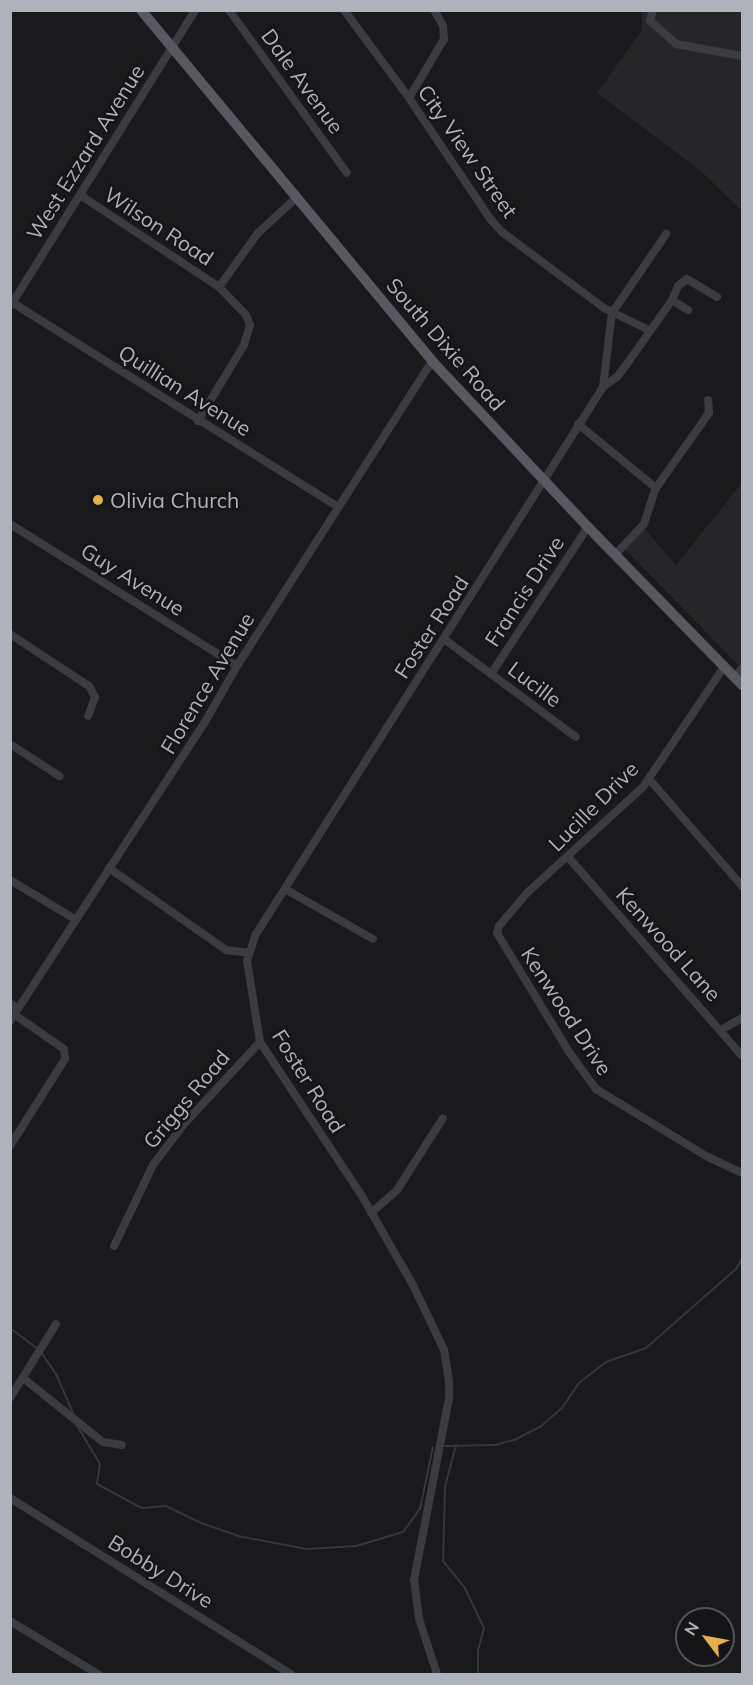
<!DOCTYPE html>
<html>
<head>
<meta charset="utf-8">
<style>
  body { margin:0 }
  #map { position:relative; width:753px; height:1685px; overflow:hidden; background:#1a1a1c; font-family:Mulish,sans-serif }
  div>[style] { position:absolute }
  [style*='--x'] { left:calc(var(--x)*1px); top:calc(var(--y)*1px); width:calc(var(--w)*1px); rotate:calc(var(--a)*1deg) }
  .built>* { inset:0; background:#262629 }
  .stream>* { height:2px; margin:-1px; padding:0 1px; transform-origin:1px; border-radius:1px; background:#31393f }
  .minor>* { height:8px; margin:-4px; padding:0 4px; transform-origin:4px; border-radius:4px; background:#3b3c41 }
  .major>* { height:10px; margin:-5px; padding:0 5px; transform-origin:5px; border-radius:5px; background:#585960 }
  .dots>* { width:16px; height:16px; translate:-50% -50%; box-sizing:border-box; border:3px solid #151517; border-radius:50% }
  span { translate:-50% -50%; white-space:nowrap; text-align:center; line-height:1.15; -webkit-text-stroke:5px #151517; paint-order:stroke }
  .street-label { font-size:21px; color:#aeb2bb }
  .poi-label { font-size:21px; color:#aeb2bb }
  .left { translate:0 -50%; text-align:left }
  .frame { position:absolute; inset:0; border:12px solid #aeb2bb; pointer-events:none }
  .north { position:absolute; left:675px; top:1607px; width:60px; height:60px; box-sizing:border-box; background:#151517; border:2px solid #525459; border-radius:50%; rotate:302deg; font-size:16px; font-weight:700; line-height:24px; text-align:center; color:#aeb2bb }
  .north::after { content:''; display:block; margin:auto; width:21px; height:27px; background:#e5af49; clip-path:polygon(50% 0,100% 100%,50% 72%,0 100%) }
</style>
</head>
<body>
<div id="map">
  <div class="built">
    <div style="clip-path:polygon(642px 11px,742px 11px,742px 211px,702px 172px,597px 93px,642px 30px)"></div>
    <div style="clip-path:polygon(742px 483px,742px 669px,625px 549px,644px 528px,676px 565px)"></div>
  </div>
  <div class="stream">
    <div style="--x:10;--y:1328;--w:34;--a:37"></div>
    <div style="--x:41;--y:1352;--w:27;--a:56"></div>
    <div style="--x:56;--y:1374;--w:43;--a:66.4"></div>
    <div style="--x:76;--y:1424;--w:47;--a:59"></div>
    <div style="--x:100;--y:1464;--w:20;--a:99"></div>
    <div style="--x:97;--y:1484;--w:51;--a:28.1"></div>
    <div style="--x:142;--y:1508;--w:24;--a:-5"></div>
    <div style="--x:166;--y:1506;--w:39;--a:26"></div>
    <div style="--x:201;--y:1523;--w:39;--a:19"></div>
    <div style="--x:238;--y:1536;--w:70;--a:10.7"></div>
    <div style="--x:307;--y:1549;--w:49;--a:-3.5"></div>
    <div style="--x:356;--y:1546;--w:49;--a:-16.6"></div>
    <div style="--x:403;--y:1532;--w:29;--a:-54"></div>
    <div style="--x:420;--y:1509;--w:63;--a:-78.2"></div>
    <div style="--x:456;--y:1445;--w:43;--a:104.7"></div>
    <div style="--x:445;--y:1487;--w:74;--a:91.5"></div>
    <div style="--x:443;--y:1561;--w:35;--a:51"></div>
    <div style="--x:465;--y:1588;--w:44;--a:64.6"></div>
    <div style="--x:484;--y:1628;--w:23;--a:105"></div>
    <div style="--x:478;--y:1650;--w:24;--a:90"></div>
    <div style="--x:445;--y:1446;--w:50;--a:-1.1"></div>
    <div style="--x:495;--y:1445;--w:20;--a:-15"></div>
    <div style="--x:514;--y:1440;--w:29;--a:-27"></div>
    <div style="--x:540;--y:1427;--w:29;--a:-41"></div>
    <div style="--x:562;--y:1408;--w:30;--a:-56"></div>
    <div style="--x:579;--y:1383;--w:34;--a:-38"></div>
    <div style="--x:606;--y:1362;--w:42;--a:-19.3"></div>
    <div style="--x:646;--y:1348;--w:120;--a:-41.3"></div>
    <div style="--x:736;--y:1269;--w:12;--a:-59"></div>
  </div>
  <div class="minor">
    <div style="--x:229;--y:10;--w:201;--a:54.1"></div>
    <div style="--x:344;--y:10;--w:109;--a:53.5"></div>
    <div style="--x:409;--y:98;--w:147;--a:56.1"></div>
    <div style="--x:491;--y:220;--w:16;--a:47"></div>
    <div style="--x:502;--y:232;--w:127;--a:36.7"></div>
    <div style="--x:604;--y:308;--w:50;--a:26.1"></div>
    <div style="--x:653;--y:10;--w:11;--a:105"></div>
    <div style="--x:650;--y:21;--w:35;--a:41"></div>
    <div style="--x:676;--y:44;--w:67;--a:10.3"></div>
    <div style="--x:409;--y:98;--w:69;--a:-59.3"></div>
    <div style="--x:444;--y:39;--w:13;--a:-94"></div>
    <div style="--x:443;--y:26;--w:18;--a:-119"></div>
    <div style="--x:80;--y:195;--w:167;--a:33.5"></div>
    <div style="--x:219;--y:287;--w:39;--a:46"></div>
    <div style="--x:246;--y:315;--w:11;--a:68"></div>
    <div style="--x:250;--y:325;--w:21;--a:107"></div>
    <div style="--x:244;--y:345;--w:89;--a:121.2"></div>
    <div style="--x:219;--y:287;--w:67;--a:-54.2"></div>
    <div style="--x:258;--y:233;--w:52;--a:-42.6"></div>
    <div style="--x:672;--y:300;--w:19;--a:32"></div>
    <div style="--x:13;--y:303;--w:384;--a:32.1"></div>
    <div style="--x:11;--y:305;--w:348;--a:-58"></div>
    <div style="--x:603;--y:387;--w:75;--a:-83.1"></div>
    <div style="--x:612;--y:313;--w:96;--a:-55.6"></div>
    <div style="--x:578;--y:424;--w:101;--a:39.4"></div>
    <div style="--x:10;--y:524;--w:268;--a:32"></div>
    <div style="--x:615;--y:555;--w:42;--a:-46.9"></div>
    <div style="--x:644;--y:524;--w:38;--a:-72"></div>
    <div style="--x:656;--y:488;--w:92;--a:-54.8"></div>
    <div style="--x:709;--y:413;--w:13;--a:-94"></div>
    <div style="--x:10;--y:634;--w:95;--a:33.4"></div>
    <div style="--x:89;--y:686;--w:13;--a:61"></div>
    <div style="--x:95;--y:697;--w:20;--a:110"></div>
    <div style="--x:444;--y:639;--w:164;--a:36.6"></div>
    <div style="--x:724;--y:667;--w:145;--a:124"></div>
    <div style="--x:643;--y:787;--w:157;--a:137.6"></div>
    <div style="--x:527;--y:893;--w:43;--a:130.3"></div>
    <div style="--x:499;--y:926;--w:7;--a:106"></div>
    <div style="--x:497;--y:933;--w:139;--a:58.8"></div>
    <div style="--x:569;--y:1052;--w:46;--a:53.9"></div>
    <div style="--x:596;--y:1089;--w:131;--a:31.3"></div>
    <div style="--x:708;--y:1157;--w:38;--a:25"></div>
    <div style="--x:491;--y:674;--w:176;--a:-56.6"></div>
    <div style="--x:735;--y:677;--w:11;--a:-52"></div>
    <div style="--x:10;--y:744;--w:59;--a:33.1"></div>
    <div style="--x:649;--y:779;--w:142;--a:49"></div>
    <div style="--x:568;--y:857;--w:264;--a:48.8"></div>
    <div style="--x:109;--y:868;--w:143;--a:35"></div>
    <div style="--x:226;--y:950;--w:23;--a:7"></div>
    <div style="--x:10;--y:880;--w:76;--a:31"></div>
    <div style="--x:285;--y:889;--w:101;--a:29.6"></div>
    <div style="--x:10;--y:1003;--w:10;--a:37"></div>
    <div style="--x:10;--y:1021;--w:357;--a:-56.9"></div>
    <div style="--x:205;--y:722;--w:64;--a:-60.3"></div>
    <div style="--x:237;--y:666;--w:362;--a:-57.4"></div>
    <div style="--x:721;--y:1030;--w:24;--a:-30"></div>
    <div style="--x:10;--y:1146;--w:103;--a:-57.7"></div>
    <div style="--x:65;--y:1059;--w:10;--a:-96"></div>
    <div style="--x:64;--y:1049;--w:60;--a:-145.2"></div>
    <div style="--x:371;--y:1213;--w:35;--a:-41"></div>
    <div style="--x:397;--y:1190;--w:85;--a:-57.4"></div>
    <div style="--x:114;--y:1246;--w:90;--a:-64.3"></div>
    <div style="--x:153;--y:1165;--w:51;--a:-52.9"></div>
    <div style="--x:184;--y:1124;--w:112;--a:-47.2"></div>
    <div style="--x:23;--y:1378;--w:102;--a:38.7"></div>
    <div style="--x:103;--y:1442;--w:19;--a:9"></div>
    <div style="--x:10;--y:1398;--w:87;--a:-58.1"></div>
    <div style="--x:10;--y:1498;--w:332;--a:32.1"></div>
    <div style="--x:10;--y:1621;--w:103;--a:31.1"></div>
    <div style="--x:437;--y:1674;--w:58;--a:-108.1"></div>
    <div style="--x:419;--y:1619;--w:39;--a:-97"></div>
    <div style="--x:414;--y:1580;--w:185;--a:-79.1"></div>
    <div style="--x:449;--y:1398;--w:17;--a:-90"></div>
    <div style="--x:449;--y:1381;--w:31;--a:-99"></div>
    <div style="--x:444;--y:1350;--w:72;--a:-115.5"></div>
    <div style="--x:413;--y:1285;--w:103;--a:-119.8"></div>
    <div style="--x:362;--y:1196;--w:185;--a:-123.5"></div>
    <div style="--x:260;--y:1042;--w:82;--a:-99.1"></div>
    <div style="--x:247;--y:961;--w:28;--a:-72"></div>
    <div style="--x:256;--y:934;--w:648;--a:-57.61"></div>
    <div style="--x:603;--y:387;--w:17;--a:-36"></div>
    <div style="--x:617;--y:377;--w:20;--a:-53"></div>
    <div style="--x:629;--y:361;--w:75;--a:-54.8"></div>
    <div style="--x:672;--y:300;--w:15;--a:-67"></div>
    <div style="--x:678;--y:286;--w:11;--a:-38"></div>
    <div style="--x:687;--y:279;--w:35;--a:31"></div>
  </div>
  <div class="major">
    <div style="--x:141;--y:10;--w:456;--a:50.3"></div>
    <div style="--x:432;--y:361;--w:228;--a:46.8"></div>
    <div style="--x:588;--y:527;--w:221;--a:45.7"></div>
  </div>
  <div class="dots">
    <div style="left:98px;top:500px;background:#e5af49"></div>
  </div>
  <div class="street-label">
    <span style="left:303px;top:81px;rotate:54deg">Dale Avenue</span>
    <span style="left:468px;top:151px;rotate:55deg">City View Street</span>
    <span style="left:85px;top:152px;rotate:-58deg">West Ezzard Avenue</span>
    <span style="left:159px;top:226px;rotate:33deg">Wilson Road</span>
    <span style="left:446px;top:344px;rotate:49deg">South Dixie Road</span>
    <span style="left:185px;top:390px;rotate:32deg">Quillian Avenue</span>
    <span style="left:133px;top:579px;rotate:32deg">Guy Avenue</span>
    <span style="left:524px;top:591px;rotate:-57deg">Francis Drive</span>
    <span style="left:431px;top:627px;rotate:-57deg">Foster Road</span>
    <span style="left:207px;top:683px;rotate:-59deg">Florence Avenue</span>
    <span style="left:535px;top:684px;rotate:37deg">Lucille</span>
    <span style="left:593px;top:806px;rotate:-45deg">Lucille Drive</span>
    <span style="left:669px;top:944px;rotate:48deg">Kenwood Lane</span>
    <span style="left:567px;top:1011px;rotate:57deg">Kenwood Drive</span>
    <span style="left:309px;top:1081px;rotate:58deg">Foster Road</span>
    <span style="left:186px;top:1099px;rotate:-50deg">Griggs Road</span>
    <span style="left:161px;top:1571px;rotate:32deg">Bobby Drive</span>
  </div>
  <div class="poi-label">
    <span class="left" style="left:110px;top:500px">Olivia Church</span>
  </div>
  <div class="frame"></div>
  <div class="north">N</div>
</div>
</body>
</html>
